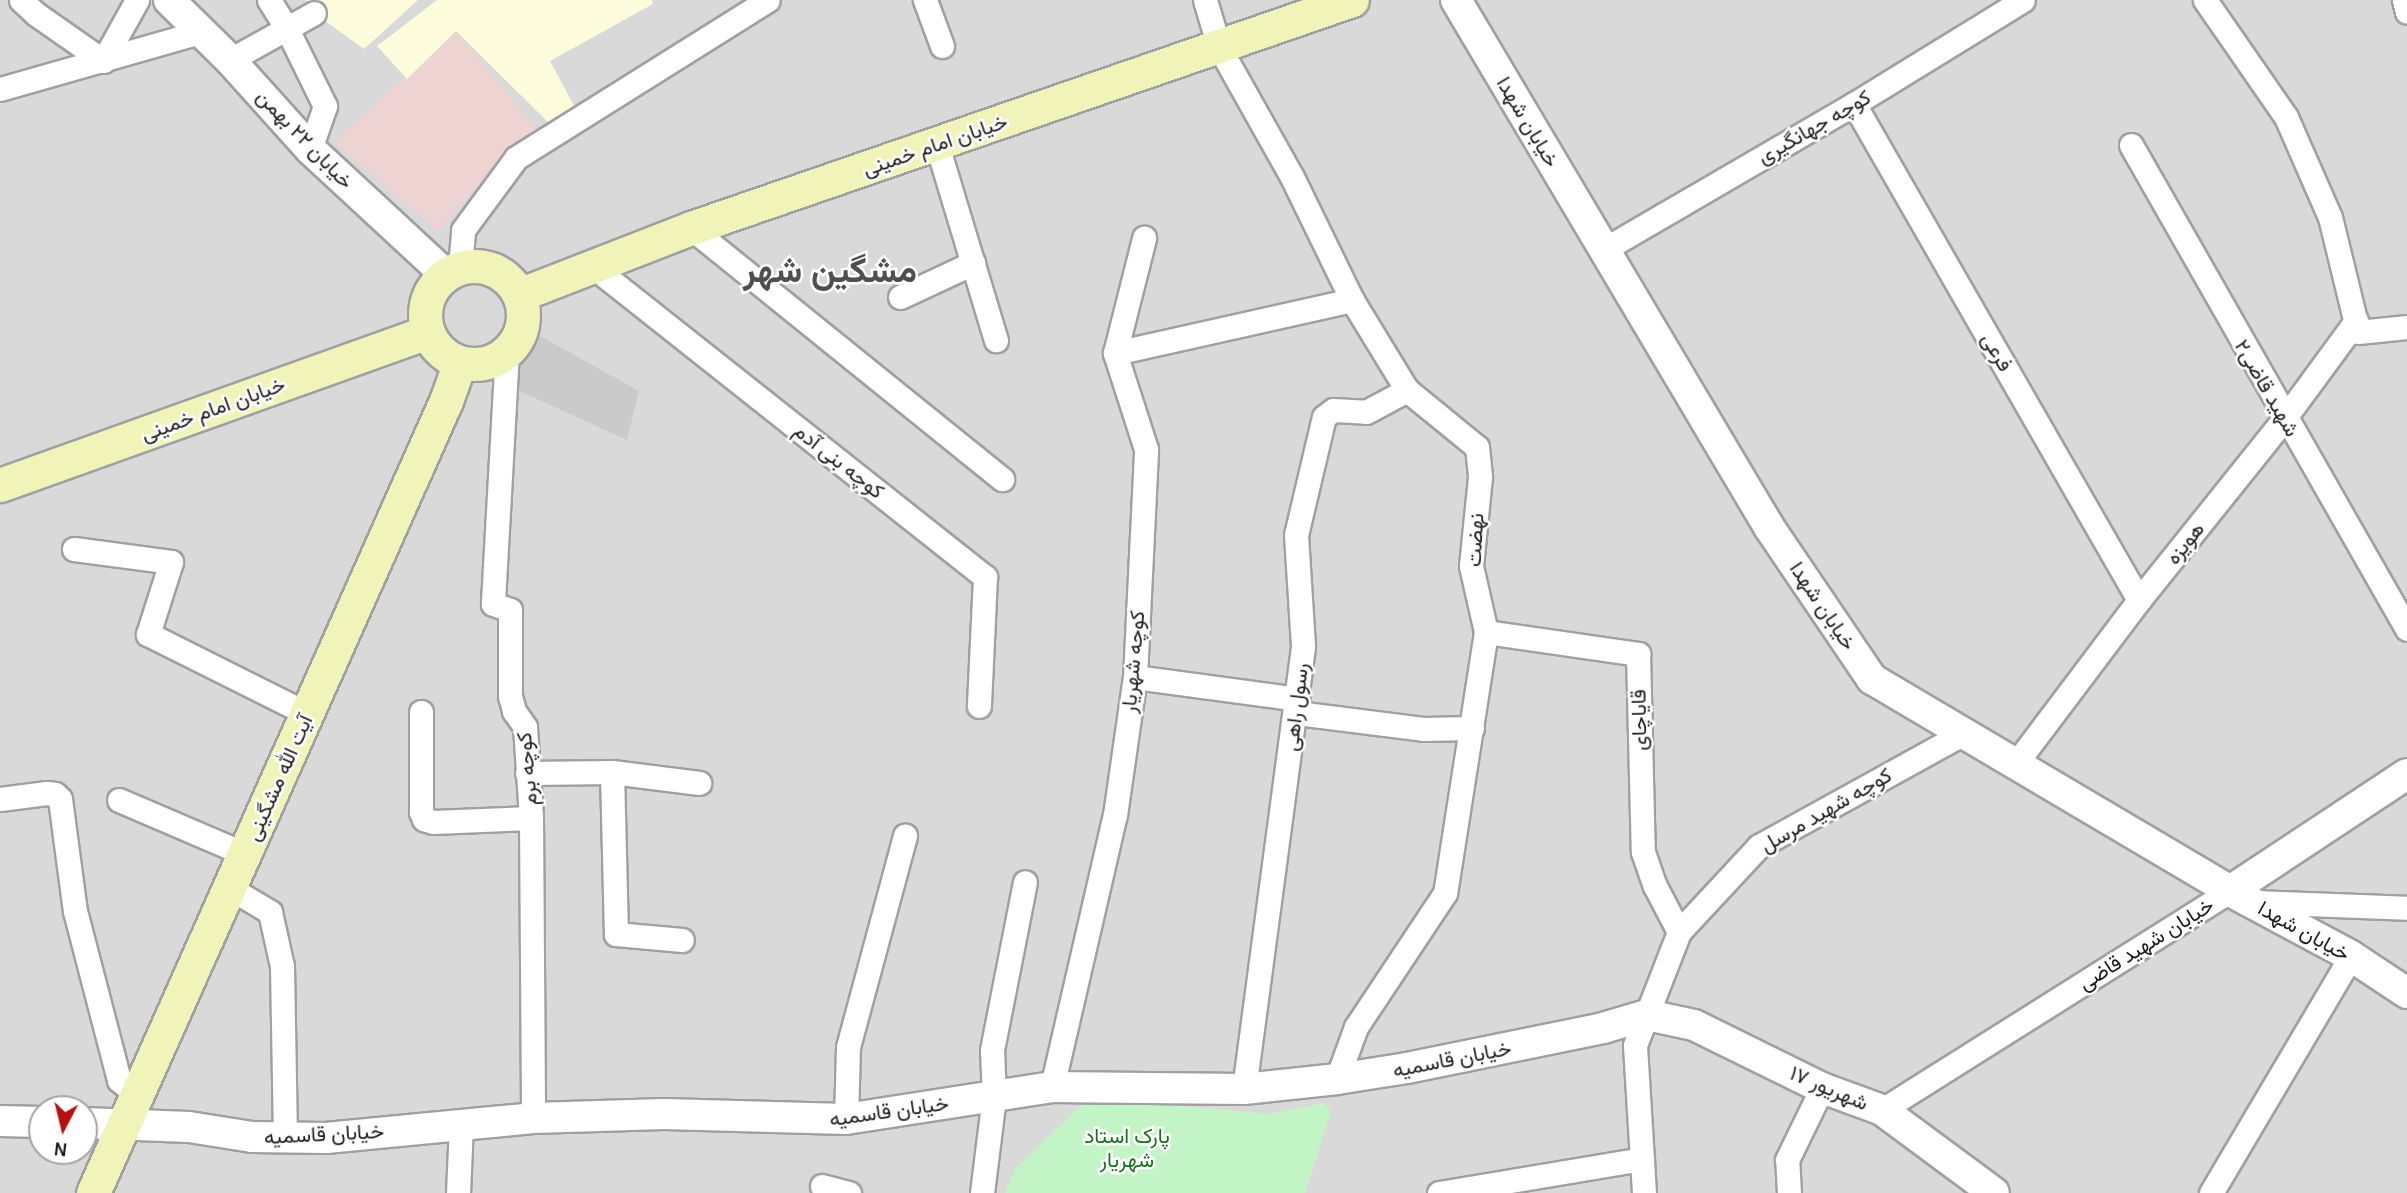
<!DOCTYPE html>
<html>
<head>
<meta charset="utf-8">
<style>
  body { margin:0 }
  #map { position:relative; width:2407px; height:1193px; overflow:hidden; background:#ede9e2; font-family:Karla,Vazirmatn,sans-serif }
  div>[style] { position:absolute }
  [style*='--x'] { left:calc(var(--x)*1px); top:calc(var(--y)*1px); width:calc(var(--w)*1px); rotate:calc(var(--a)*1deg) }
  .residential>* { inset:0; background:#dad9d9 }
  .commercial>* { inset:0; background:#edd3d2 }
  .education>* { inset:0; background:#fcfcdc }
  .religious>* { inset:0; background:#cacaca }
  .park>* { inset:0; background:#c2f4c5 }
  .roads { filter:drop-shadow(2px 0 #a0a0a0) drop-shadow(-2px 0 #a0a0a0) drop-shadow(0 2px #a0a0a0) drop-shadow(0 -2px #a0a0a0) }
  .minor>* { height:23px; margin:-11.5px; padding:0 11.5px; transform-origin:11.5px; border-radius:11.5px; background:#fff }
  .tertiary>* { height:30px; margin:-15px; padding:0 15px; transform-origin:15px; border-radius:15px; background:#fff }
  .secondary>* { height:33px; margin:-16.5px; padding:0 16.5px; transform-origin:16.5px; border-radius:16.5px; background:#f1f4b9 }
  .secondary>.ring { margin:-16.5px; padding:0; box-sizing:content-box; background:none; border:33px solid #f1f4b9; border-radius:50% }
  span { translate:-50% -50%; white-space:nowrap; text-align:center; line-height:1.15; -webkit-text-stroke:5px #fff; paint-order:stroke }
  .street-label { font-size:21px; color:#1c1c1c }
  .park-label { font-size:21px; color:#14701b }
  .town-label { font-size:35px; color:#4f4f4f; font-weight:700 }
  .north { position:absolute; left:28px; top:1095px; width:70px; height:70px; box-sizing:border-box; background:#fff; border:2px solid #a4a4a4; border-radius:50%; rotate:187deg; font-size:19px; font-weight:700; line-height:28px; text-align:center; color:#1c1c1c }
  .north::after { content:''; display:block; margin:auto; width:24px; height:32px; background:#b81011; clip-path:polygon(50% 0,100% 100%,50% 72%,0 100%) }
</style>
</head>
<body>
<div id="map">
  <div class="residential">
    <div style="clip-path:polygon(evenodd,0 0,2407px 0,2407px 1193px,0 1193px,0 0,42px 1109px,84px 1109px,84px 1151px,42px 1151px,42px 1109px)"></div>
  </div>
  <div class="commercial">
    <div style="clip-path:polygon(456px 31px,537px 130px,506px 151px,438px 231px,334px 142px)"></div>
  </div>
  <div class="education">
    <div style="clip-path:polygon(306px 0,418px 0,364px 49px,314px 13px)"></div>
    <div style="clip-path:polygon(437px 0,652px 0,653px 4px,550px 61px,577px 111px,553px 127px,456px 31px,407px 79px,377px 46px)"></div>
  </div>
  <div class="religious">
    <div style="clip-path:polygon(531px 331px,639px 391px,627px 440px,491px 378px,521px 359px)"></div>
  </div>
  <div class="park">
    <div style="clip-path:polygon(1132px 1101px,1269px 1114px,1324px 1103px,1331px 1112px,1305px 1193px,1005px 1193px,1016px 1168px,1081px 1105px)"></div>
  </div>
  <div class="roads">
    <div class="minor">
      <div style="--x:21;--y:0;--w:21;--a:43"></div>
      <div style="--x:36;--y:14;--w:82;--a:35"></div>
      <div style="--x:103;--y:61;--w:70;--a:-60.9"></div>
      <div style="--x:269;--y:0;--w:34;--a:58"></div>
      <div style="--x:287;--y:29;--w:86;--a:63.7"></div>
      <div style="--x:325;--y:106;--w:46;--a:109.2"></div>
      <div style="--x:925;--y:0;--w:49;--a:69.7"></div>
      <div style="--x:1205;--y:0;--w:49;--a:73.4"></div>
      <div style="--x:1219;--y:47;--w:149;--a:60.7"></div>
      <div style="--x:1292;--y:177;--w:137;--a:64"></div>
      <div style="--x:1352;--y:300;--w:105;--a:58.6"></div>
      <div style="--x:1407;--y:390;--w:90;--a:39.2"></div>
      <div style="--x:1477;--y:447;--w:30;--a:84"></div>
      <div style="--x:1480;--y:477;--w:89;--a:95.8"></div>
      <div style="--x:1471;--y:566;--w:68;--a:77.2"></div>
      <div style="--x:1486;--y:632;--w:264;--a:98.9"></div>
      <div style="--x:1445;--y:893;--w:161;--a:123.6"></div>
      <div style="--x:1356;--y:1027;--w:55;--a:110.1"></div>
      <div style="--x:2205;--y:0;--w:142;--a:55.3"></div>
      <div style="--x:2286;--y:117;--w:109;--a:66.3"></div>
      <div style="--x:2330;--y:217;--w:118;--a:76.3"></div>
      <div style="--x:2358;--y:332;--w:49;--a:-5.8"></div>
      <div style="--x:2404;--y:0;--w:12;--a:76"></div>
      <div style="--x:230;--y:60;--w:96;--a:-29.2"></div>
      <div style="--x:0;--y:89;--w:208;--a:-15.9"></div>
      <div style="--x:1854;--y:104;--w:572;--a:60.12"></div>
      <div style="--x:937;--y:145;--w:204;--a:73.2"></div>
      <div style="--x:2131;--y:145;--w:557;--a:60.31"></div>
      <div style="--x:691;--y:228;--w:400;--a:38.9"></div>
      <div style="--x:1603;--y:250;--w:290;--a:-30.2"></div>
      <div style="--x:1854;--y:104;--w:198;--a:-31.6"></div>
      <div style="--x:591;--y:265;--w:503;--a:38.37"></div>
      <div style="--x:985;--y:577;--w:129;--a:92.7"></div>
      <div style="--x:460;--y:267;--w:37;--a:-85"></div>
      <div style="--x:463;--y:230;--w:89;--a:-53.6"></div>
      <div style="--x:516;--y:158;--w:297;--a:-32.1"></div>
      <div style="--x:900;--y:297;--w:81;--a:-25"></div>
      <div style="--x:507;--y:351;--w:253;--a:93.2"></div>
      <div style="--x:493;--y:604;--w:18;--a:19"></div>
      <div style="--x:510;--y:610;--w:86;--a:90"></div>
      <div style="--x:510;--y:696;--w:16;--a:75"></div>
      <div style="--x:514;--y:711;--w:19;--a:55"></div>
      <div style="--x:525;--y:727;--w:91;--a:86.2"></div>
      <div style="--x:531;--y:818;--w:300;--a:89.6"></div>
      <div style="--x:1115;--y:353;--w:243;--a:-12.6"></div>
      <div style="--x:74;--y:549;--w:98;--a:7.6"></div>
      <div style="--x:171;--y:562;--w:76;--a:107.7"></div>
      <div style="--x:148;--y:634;--w:179;--a:26.6"></div>
      <div style="--x:1486;--y:632;--w:154;--a:8.2"></div>
      <div style="--x:1638;--y:654;--w:198;--a:88.6"></div>
      <div style="--x:1643;--y:852;--w:36;--a:71"></div>
      <div style="--x:1655;--y:886;--w:52;--a:62.4"></div>
      <div style="--x:1135;--y:677;--w:164;--a:7.7"></div>
      <div style="--x:421;--y:712;--w:100;--a:90"></div>
      <div style="--x:421;--y:812;--w:8;--a:67"></div>
      <div style="--x:424;--y:819;--w:9;--a:18"></div>
      <div style="--x:433;--y:822;--w:98;--a:-2.3"></div>
      <div style="--x:1297;--y:713;--w:127;--a:7.2"></div>
      <div style="--x:1423;--y:729;--w:49;--a:-1.2"></div>
      <div style="--x:2014;--y:766;--w:208;--a:-53"></div>
      <div style="--x:2139;--y:600;--w:232;--a:-51.3"></div>
      <div style="--x:2284;--y:419;--w:122;--a:-53.7"></div>
      <div style="--x:612;--y:772;--w:162;--a:88.6"></div>
      <div style="--x:616;--y:934;--w:66;--a:5.2"></div>
      <div style="--x:527;--y:773;--w:85;--a:-0.7"></div>
      <div style="--x:612;--y:772;--w:88;--a:7.2"></div>
      <div style="--x:0;--y:799;--w:47;--a:-7.3"></div>
      <div style="--x:47;--y:793;--w:8;--a:7"></div>
      <div style="--x:55;--y:794;--w:7;--a:45"></div>
      <div style="--x:60;--y:799;--w:113;--a:82.4"></div>
      <div style="--x:75;--y:911;--w:175;--a:75.4"></div>
      <div style="--x:119;--y:1080;--w:25;--a:40"></div>
      <div style="--x:119;--y:800;--w:137;--a:23.2"></div>
      <div style="--x:230;--y:888;--w:47;--a:31"></div>
      <div style="--x:270;--y:912;--w:55;--a:77.5"></div>
      <div style="--x:282;--y:966;--w:171;--a:89"></div>
      <div style="--x:2253;--y:902;--w:154;--a:2.2"></div>
      <div style="--x:1052;--y:1087;--w:279;--a:-77"></div>
      <div style="--x:1115;--y:815;--w:139;--a:-81.8"></div>
      <div style="--x:1135;--y:677;--w:228;--a:-87.2"></div>
      <div style="--x:1146;--y:449;--w:101;--a:-107.9"></div>
      <div style="--x:1115;--y:353;--w:119;--a:-75.8"></div>
      <div style="--x:1244;--y:1089;--w:447;--a:-82.4"></div>
      <div style="--x:1303;--y:646;--w:111;--a:-93.6"></div>
      <div style="--x:1296;--y:535;--w:121;--a:-76.7"></div>
      <div style="--x:1324;--y:417;--w:11;--a:-38"></div>
      <div style="--x:1333;--y:410;--w:33;--a:3"></div>
      <div style="--x:1366;--y:412;--w:47;--a:-28.2"></div>
      <div style="--x:1882;--y:1110;--w:411;--a:-32.2"></div>
      <div style="--x:846;--y:1119;--w:72;--a:-88.4"></div>
      <div style="--x:848;--y:1047;--w:219;--a:-74.9"></div>
      <div style="--x:822;--y:1186;--w:28;--a:15"></div>
      <div style="--x:458;--y:1193;--w:69;--a:-87.5"></div>
      <div style="--x:982;--y:1193;--w:97;--a:-82.9"></div>
      <div style="--x:994;--y:1097;--w:47;--a:-92.4"></div>
      <div style="--x:992;--y:1050;--w:171;--a:-78.9"></div>
      <div style="--x:1439;--y:1193;--w:206;--a:-9.5"></div>
      <div style="--x:1644;--y:1193;--w:148;--a:-93.5"></div>
      <div style="--x:1635;--y:1045;--w:121;--a:-68.7"></div>
      <div style="--x:1679;--y:932;--w:117;--a:-47.1"></div>
      <div style="--x:1759;--y:846;--w:232;--a:-28.9"></div>
      <div style="--x:1789;--y:1193;--w:33;--a:-93"></div>
      <div style="--x:1787;--y:1160;--w:80;--a:-64.1"></div>
      <div style="--x:2211;--y:1193;--w:275;--a:-59.4"></div>
    </div>
    <div class="tertiary">
      <div style="--x:169;--y:0;--w:86;--a:44.5"></div>
      <div style="--x:230;--y:60;--w:120;--a:48"></div>
      <div style="--x:310;--y:149;--w:184;--a:42.8"></div>
      <div style="--x:1456;--y:0;--w:613;--a:59.29"></div>
      <div style="--x:1769;--y:527;--w:184;--a:55.9"></div>
      <div style="--x:1872;--y:679;--w:416;--a:30.6"></div>
      <div style="--x:2230;--y:891;--w:137;--a:28.2"></div>
      <div style="--x:2351;--y:956;--w:67;--a:33.5"></div>
      <div style="--x:2230;--y:891;--w:212;--a:-33.5"></div>
      <div style="--x:0;--y:1121;--w:42;--a:1.4"></div>
      <div style="--x:84;--y:1123;--w:105;--a:2.2"></div>
      <div style="--x:189;--y:1127;--w:64;--a:9"></div>
      <div style="--x:252;--y:1137;--w:74;--a:0.8"></div>
      <div style="--x:326;--y:1138;--w:208;--a:-5.5"></div>
      <div style="--x:533;--y:1118;--w:131;--a:-1.7"></div>
      <div style="--x:664;--y:1114;--w:182;--a:1.6"></div>
      <div style="--x:846;--y:1119;--w:208;--a:-8.8"></div>
      <div style="--x:1052;--y:1087;--w:192;--a:0.6"></div>
      <div style="--x:1244;--y:1089;--w:94;--a:-6.1"></div>
      <div style="--x:1337;--y:1079;--w:71;--a:-8.9"></div>
      <div style="--x:1407;--y:1068;--w:200;--a:-11.5"></div>
      <div style="--x:1603;--y:1028;--w:46;--a:-16.5"></div>
      <div style="--x:1647;--y:1015;--w:48;--a:12"></div>
      <div style="--x:1694;--y:1025;--w:143;--a:26.2"></div>
      <div style="--x:1822;--y:1088;--w:64;--a:20.1"></div>
      <div style="--x:1882;--y:1110;--w:139;--a:36.5"></div>
    </div>
    <div class="secondary">
      <div class="ring" style="left:425px;top:266px;width:65px;height:65px"></div>
      <div style="--x:519;--y:295;--w:185;--a:-21.3"></div>
      <div style="--x:691;--y:228;--w:699;--a:-19.03"></div>
      <div style="--x:0;--y:485;--w:454;--a:-19.7"></div>
      <div style="--x:93;--y:1193;--w:867;--a:-65.98"></div>
      <div style="--x:446;--y:401;--w:41;--a:-70.3"></div>
    </div>
  </div>
  <div class="street-label">
    <span style="left:1528px;top:122px;rotate:59deg">خیابان شهدا</span>
    <span style="left:1814px;top:127px;rotate:-30deg">کوچه جهانگیری</span>
    <span style="left:305px;top:139px;rotate:46deg">خیابان ۲۲ بهمن</span>
    <span style="left:935px;top:145px;rotate:-19deg">خیابان امام خمینی</span>
    <span style="left:1997px;top:352px;rotate:60deg">فرعی</span>
    <span style="left:2267px;top:388px;rotate:60deg">شهید قاضی۲</span>
    <span style="left:213px;top:409px;rotate:-20deg">خیابان امام خمینی</span>
    <span style="left:839px;top:461px;rotate:38deg">کوچه بنی آدم</span>
    <span style="left:1475px;top:540px;rotate:-87deg">نهضت</span>
    <span style="left:2185px;top:543px;rotate:-51deg">هویزه</span>
    <span style="left:1823px;top:606px;rotate:56deg">خیابان شهدا</span>
    <span style="left:1133px;top:662px;rotate:-85deg">کوچه شهریار</span>
    <span style="left:1296px;top:707px;rotate:-83deg">رسول راهی</span>
    <span style="left:1639px;top:720px;rotate:-91deg">قایاچای</span>
    <span style="left:527px;top:769px;rotate:-95deg">کوچه برم</span>
    <span style="left:279px;top:778px;rotate:-66deg">آیت الله مشگینی</span>
    <span style="left:1826px;top:810px;rotate:-30deg">کوچه شهید مرسل</span>
    <span style="left:2304px;top:931px;rotate:29deg">خیابان شهدا</span>
    <span style="left:2146px;top:944px;rotate:-32deg">خیابان شهید قاضی</span>
    <span style="left:1452px;top:1059px;rotate:-11deg">خیابان قاسمیه</span>
    <span style="left:1829px;top:1088px;rotate:23deg">۱۷ شهریور</span>
    <span style="left:889px;top:1111px;rotate:-8deg">خیابان قاسمیه</span>
    <span style="left:324px;top:1134px;rotate:-3deg">خیابان قاسمیه</span>
  </div>
  <div class="park-label">
    <span style="left:1127px;top:1148px">پارک استاد<br>شهریار</span>
  </div>
  <div class="town-label">
    <span style="left:830px;top:271px">مشگین شهر</span>
  </div>
  <div class="north">N</div>
</div>
</body>
</html>
